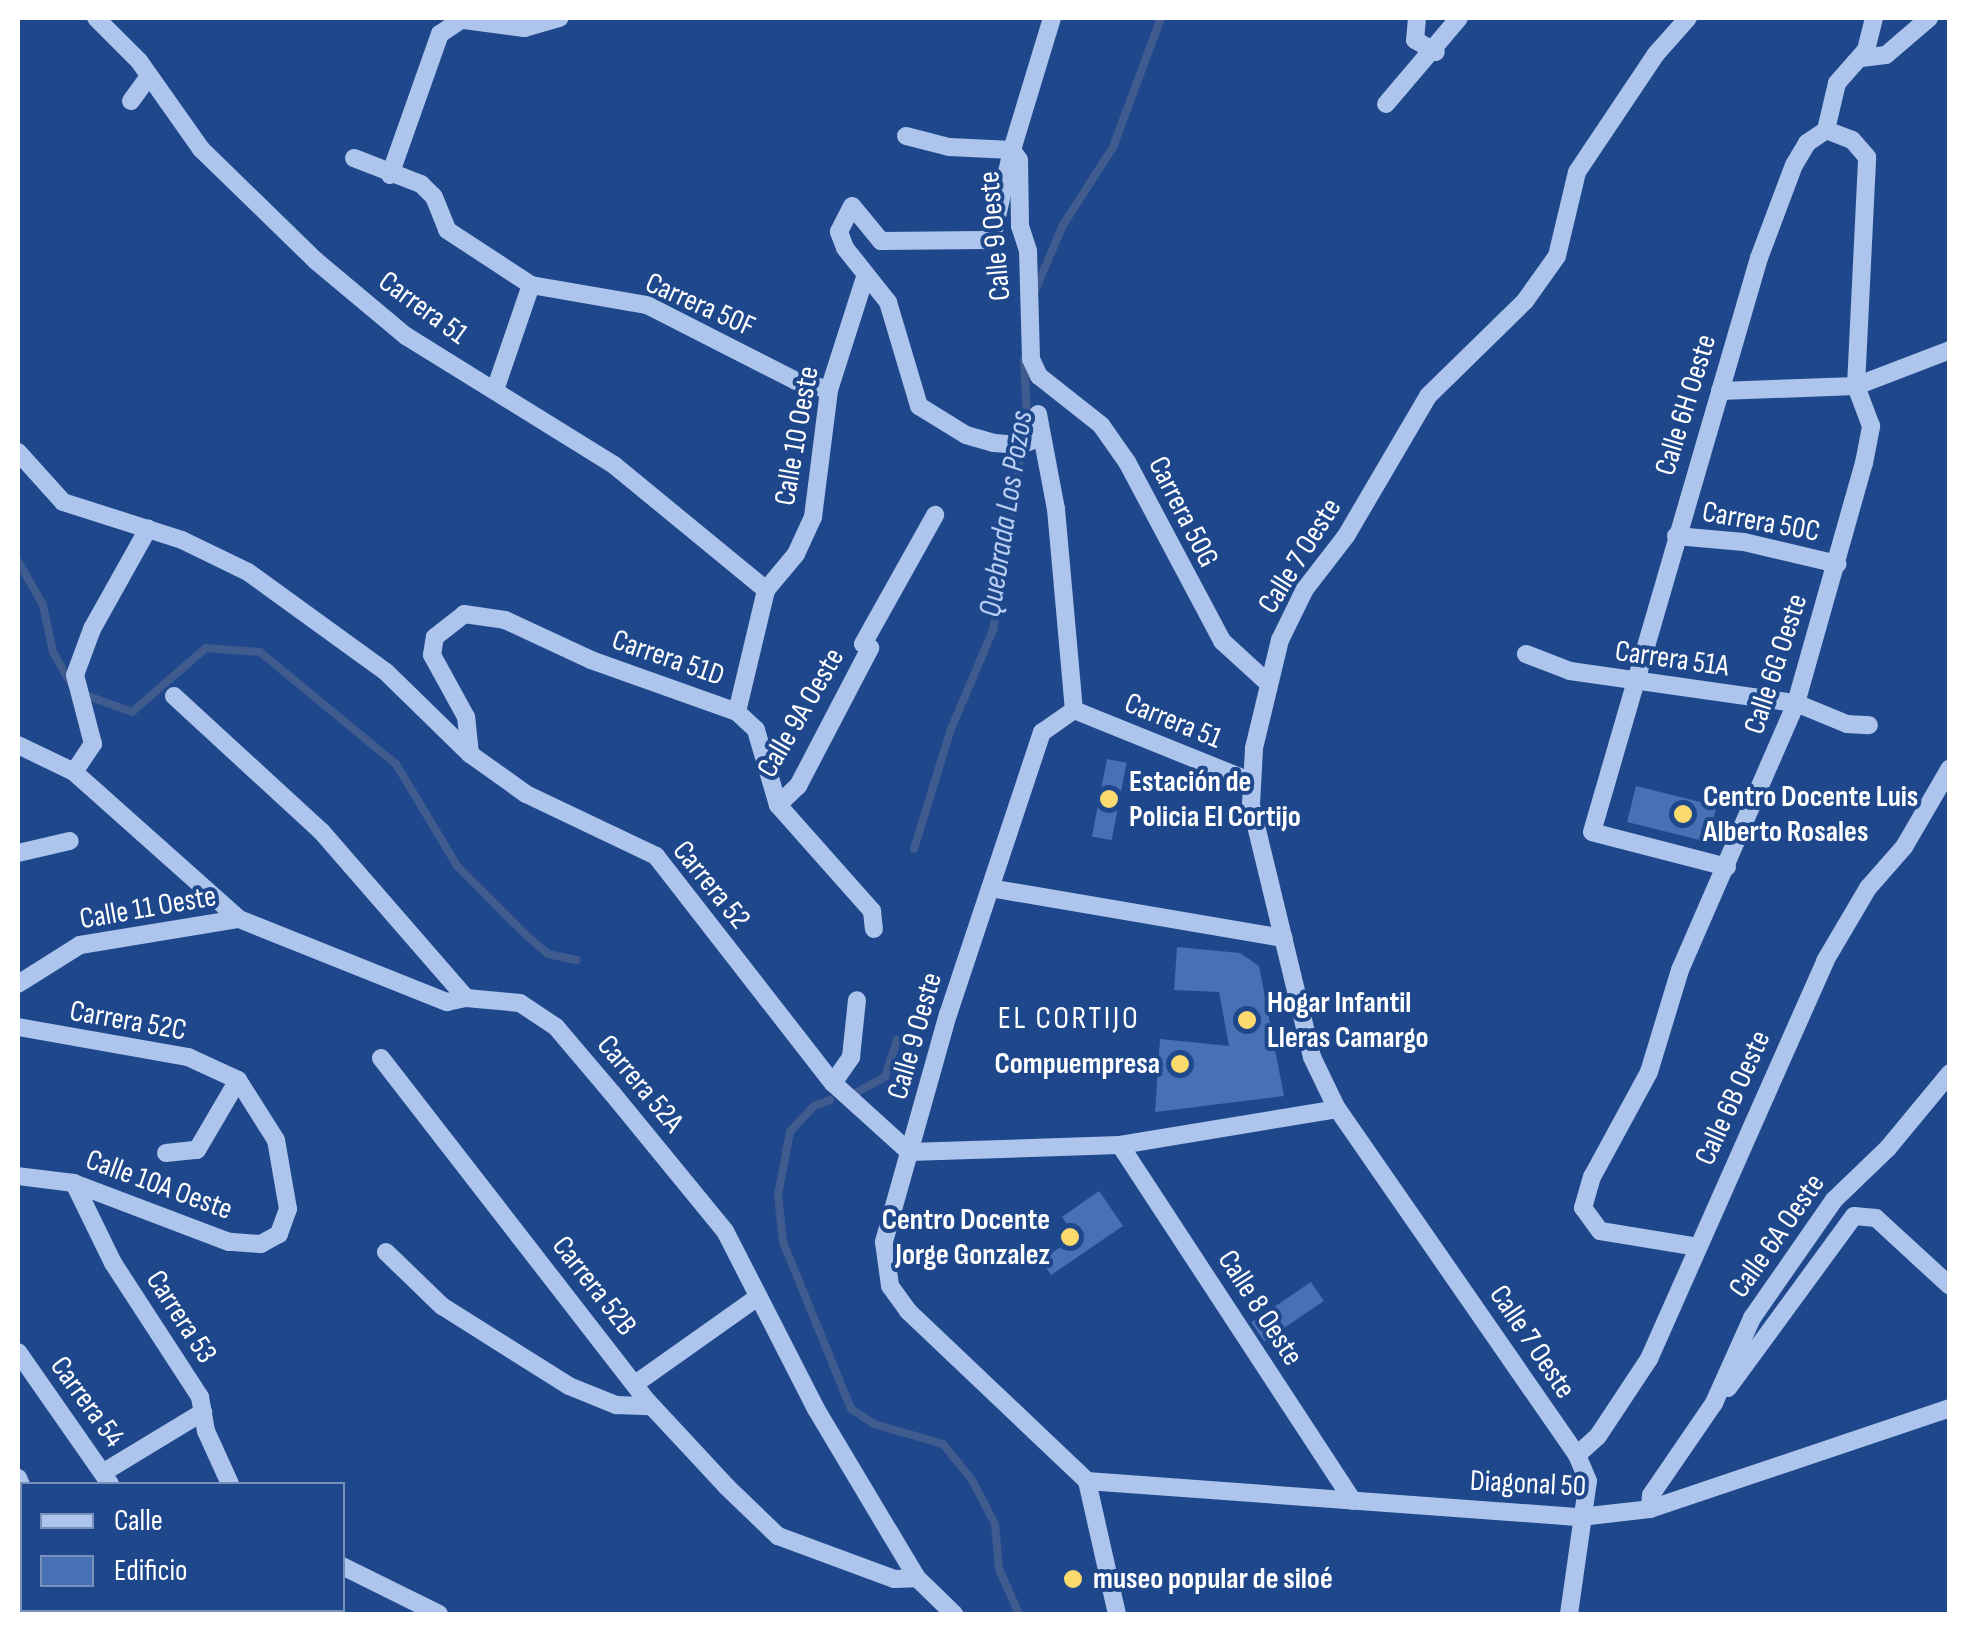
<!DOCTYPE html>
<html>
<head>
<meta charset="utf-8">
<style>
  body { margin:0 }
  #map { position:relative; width:1967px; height:1632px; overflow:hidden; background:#1f488c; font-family:"Sofia Sans Condensed",sans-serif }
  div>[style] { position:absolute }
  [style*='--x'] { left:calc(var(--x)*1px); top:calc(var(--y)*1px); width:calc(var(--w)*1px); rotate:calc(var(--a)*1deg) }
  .stream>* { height:8px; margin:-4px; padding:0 4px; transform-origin:4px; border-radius:4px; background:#405c8e }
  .building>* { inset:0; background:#4870b4; transform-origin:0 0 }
  .minor>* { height:18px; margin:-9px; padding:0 9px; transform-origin:9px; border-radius:9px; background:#adc5ec }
  .dots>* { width:28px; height:28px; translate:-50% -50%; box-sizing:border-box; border:5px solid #1f488c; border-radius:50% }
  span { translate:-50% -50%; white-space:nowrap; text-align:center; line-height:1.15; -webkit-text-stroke:8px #1f488c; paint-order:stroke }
  .street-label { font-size:30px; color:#fff }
  .poi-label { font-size:30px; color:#fff; font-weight:700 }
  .left { translate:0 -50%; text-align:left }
  .right { translate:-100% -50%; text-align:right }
  .water-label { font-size:32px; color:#b9cff3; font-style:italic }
  .neighbourhood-label { font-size:32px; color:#fff; letter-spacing:2.5px }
  .frame { position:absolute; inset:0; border:20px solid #fff; pointer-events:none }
  .legend { position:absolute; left:20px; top:1482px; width:325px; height:130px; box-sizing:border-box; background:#1f488c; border:2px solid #7991ba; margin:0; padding:12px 18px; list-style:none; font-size:30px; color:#fff }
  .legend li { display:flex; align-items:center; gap:20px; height:50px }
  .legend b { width:50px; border:2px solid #7991ba }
</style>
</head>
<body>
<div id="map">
  <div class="stream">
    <div style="--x:1034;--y:293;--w:74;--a:-66.9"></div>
    <div style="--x:1063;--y:225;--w:93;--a:-57.3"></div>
    <div style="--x:1113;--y:147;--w:138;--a:-69.6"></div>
    <div style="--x:18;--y:561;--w:51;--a:60.4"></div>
    <div style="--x:43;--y:605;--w:48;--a:78"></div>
    <div style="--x:53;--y:652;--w:40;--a:60.3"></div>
    <div style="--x:85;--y:695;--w:50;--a:19.9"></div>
    <div style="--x:132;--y:712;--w:98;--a:-40.9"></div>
    <div style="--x:206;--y:648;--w:54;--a:4.2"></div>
    <div style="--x:260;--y:652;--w:176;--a:39.5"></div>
    <div style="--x:396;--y:764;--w:120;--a:59"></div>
    <div style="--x:458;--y:867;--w:99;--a:45"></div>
    <div style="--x:528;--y:937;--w:26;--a:40"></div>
    <div style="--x:548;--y:954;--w:29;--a:12"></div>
    <div style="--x:914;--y:849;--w:126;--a:-72.9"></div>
    <div style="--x:951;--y:729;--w:108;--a:-67"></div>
    <div style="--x:993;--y:630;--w:217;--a:-81"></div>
    <div style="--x:1027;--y:416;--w:56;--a:-93.1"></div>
    <div style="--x:857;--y:1092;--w:32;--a:-28"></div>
    <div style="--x:885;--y:1077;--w:39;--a:-72"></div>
    <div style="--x:830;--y:1100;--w:17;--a:159"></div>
    <div style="--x:814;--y:1106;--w:35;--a:133"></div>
    <div style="--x:790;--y:1132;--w:64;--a:100.8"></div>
    <div style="--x:778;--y:1195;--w:47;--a:83.9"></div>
    <div style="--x:783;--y:1242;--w:180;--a:67.8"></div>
    <div style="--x:851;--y:1409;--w:27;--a:33"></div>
    <div style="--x:874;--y:1424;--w:72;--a:16.2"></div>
    <div style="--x:943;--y:1444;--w:46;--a:51.1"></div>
    <div style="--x:972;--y:1480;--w:50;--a:62.4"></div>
    <div style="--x:995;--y:1524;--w:45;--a:84.9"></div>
    <div style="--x:999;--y:1569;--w:49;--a:66"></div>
  </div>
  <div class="building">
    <div style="left:1107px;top:759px;width:20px;height:79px;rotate:11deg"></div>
    <div style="left:1636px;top:786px;width:83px;height:37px;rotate:14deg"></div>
    <div style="clip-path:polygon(1177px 947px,1240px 953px,1259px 966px,1284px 1096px,1155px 1112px,1160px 1039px,1229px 1046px,1219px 992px,1174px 990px)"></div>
    <div style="clip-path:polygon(1099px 1191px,1123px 1226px,1051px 1275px,1041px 1260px,1076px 1237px,1062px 1217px)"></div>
    <div style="left:1311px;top:1282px;width:23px;height:72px;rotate:56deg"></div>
  </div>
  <div class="minor">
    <div style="--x:96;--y:18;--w:61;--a:45"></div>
    <div style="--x:139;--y:61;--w:108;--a:54.8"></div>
    <div style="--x:201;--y:149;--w:159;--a:44.2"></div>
    <div style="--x:315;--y:260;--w:119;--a:39.9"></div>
    <div style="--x:406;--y:336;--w:245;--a:31.8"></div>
    <div style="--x:614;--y:465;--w:197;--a:39.4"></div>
    <div style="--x:1052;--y:18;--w:138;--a:106.9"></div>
    <div style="--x:1012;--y:150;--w:12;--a:55"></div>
    <div style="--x:1019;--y:160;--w:66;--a:89.1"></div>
    <div style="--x:1020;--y:226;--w:26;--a:72"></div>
    <div style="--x:1028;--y:251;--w:108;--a:88.4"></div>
    <div style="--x:1031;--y:359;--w:19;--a:65"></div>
    <div style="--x:1039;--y:376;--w:79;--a:38.3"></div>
    <div style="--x:1101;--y:425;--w:45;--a:54.9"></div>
    <div style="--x:1127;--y:462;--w:203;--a:62"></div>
    <div style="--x:1222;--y:641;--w:62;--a:42.4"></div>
    <div style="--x:1417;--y:18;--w:22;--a:95"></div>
    <div style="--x:1415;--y:40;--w:24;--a:30"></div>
    <div style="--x:464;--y:20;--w:61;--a:7.6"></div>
    <div style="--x:524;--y:28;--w:37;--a:-16"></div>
    <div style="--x:1861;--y:58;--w:25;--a:-7"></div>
    <div style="--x:1886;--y:55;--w:57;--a:-40.7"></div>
    <div style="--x:131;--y:101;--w:29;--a:-54"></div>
    <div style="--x:1386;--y:104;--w:113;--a:-49.7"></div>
    <div style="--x:906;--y:136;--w:44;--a:14.3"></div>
    <div style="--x:949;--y:147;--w:63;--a:2.7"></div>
    <div style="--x:1012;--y:150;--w:86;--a:102.7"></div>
    <div style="--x:993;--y:234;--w:11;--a:146"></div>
    <div style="--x:984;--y:240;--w:103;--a:179.4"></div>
    <div style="--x:881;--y:241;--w:45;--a:-129.6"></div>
    <div style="--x:852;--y:206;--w:29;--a:117"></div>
    <div style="--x:839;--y:232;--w:17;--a:69"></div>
    <div style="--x:845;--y:248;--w:69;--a:51.5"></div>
    <div style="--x:888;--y:302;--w:109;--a:73.4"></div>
    <div style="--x:919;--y:406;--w:55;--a:31.7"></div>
    <div style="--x:966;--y:435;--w:29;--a:16"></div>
    <div style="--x:994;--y:443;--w:26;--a:4"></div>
    <div style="--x:1020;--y:445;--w:23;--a:-20"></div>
    <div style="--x:354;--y:158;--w:72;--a:21.2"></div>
    <div style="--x:421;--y:184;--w:18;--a:45"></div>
    <div style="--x:434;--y:197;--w:35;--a:68"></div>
    <div style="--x:447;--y:230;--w:100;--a:33.2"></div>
    <div style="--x:531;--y:285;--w:118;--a:9.8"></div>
    <div style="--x:647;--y:305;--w:167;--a:27"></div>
    <div style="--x:796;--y:381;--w:34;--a:15"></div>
    <div style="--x:390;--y:175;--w:150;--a:-70.5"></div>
    <div style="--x:440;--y:34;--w:29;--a:-34"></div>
    <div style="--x:495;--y:390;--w:111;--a:-71.1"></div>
    <div style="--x:1720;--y:391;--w:136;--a:-2.1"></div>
    <div style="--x:1856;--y:386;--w:101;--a:-21"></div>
    <div style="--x:1038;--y:414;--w:97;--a:79.3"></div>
    <div style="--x:1056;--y:509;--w:202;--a:84.9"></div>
    <div style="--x:1074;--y:710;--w:39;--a:145"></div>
    <div style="--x:1042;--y:732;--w:297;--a:108.4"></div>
    <div style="--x:948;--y:1014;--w:237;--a:105.7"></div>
    <div style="--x:884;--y:1242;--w:44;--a:82.2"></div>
    <div style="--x:890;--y:1286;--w:31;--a:54"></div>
    <div style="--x:908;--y:1311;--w:247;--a:43.5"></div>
    <div style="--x:1087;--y:1481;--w:136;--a:77.3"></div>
    <div style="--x:18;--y:452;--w:67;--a:48"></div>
    <div style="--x:63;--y:502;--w:125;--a:17.7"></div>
    <div style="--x:182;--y:540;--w:73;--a:25.9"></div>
    <div style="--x:248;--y:572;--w:170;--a:35.9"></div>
    <div style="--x:386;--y:672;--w:117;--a:44.3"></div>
    <div style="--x:470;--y:754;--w:69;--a:35.5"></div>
    <div style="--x:526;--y:794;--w:144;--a:25.5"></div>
    <div style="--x:656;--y:856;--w:288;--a:52.1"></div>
    <div style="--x:833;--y:1083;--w:103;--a:42.2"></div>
    <div style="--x:909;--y:1152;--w:211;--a:-1.9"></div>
    <div style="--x:1120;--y:1145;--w:220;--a:-9.4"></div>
    <div style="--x:1676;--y:536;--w:68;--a:5"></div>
    <div style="--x:1744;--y:542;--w:96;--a:13.3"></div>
    <div style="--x:863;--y:644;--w:148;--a:-60.8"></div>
    <div style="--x:1526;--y:654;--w:47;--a:21.1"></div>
    <div style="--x:1570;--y:671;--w:228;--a:8.1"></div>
    <div style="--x:1796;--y:703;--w:55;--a:22.4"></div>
    <div style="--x:1847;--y:724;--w:22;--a:3"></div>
    <div style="--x:174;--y:696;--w:200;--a:42.6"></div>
    <div style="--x:321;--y:831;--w:221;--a:49"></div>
    <div style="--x:466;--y:998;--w:54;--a:5.3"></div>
    <div style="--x:520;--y:1003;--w:43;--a:33.7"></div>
    <div style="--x:556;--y:1027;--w:87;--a:49.7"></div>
    <div style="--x:612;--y:1093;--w:178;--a:50.7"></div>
    <div style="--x:725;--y:1231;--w:200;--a:62.9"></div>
    <div style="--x:816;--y:1409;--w:144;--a:59.2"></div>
    <div style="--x:890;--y:1533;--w:52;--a:59"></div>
    <div style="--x:917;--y:1578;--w:52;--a:44.2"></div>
    <div style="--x:1074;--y:710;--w:192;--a:22"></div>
    <div style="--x:737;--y:712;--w:125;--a:-76.6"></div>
    <div style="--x:766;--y:590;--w:47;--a:-50.2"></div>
    <div style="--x:796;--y:554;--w:41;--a:-65.3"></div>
    <div style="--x:813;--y:517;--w:128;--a:-82.8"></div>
    <div style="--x:829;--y:390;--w:119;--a:-72.3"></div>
    <div style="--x:18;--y:745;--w:62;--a:25.7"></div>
    <div style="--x:74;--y:772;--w:221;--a:41.7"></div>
    <div style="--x:239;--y:919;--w:224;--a:21.8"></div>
    <div style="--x:447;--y:1002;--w:19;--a:-12"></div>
    <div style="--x:470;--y:754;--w:37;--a:-96"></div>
    <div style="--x:466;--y:717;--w:71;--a:-118.7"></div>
    <div style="--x:432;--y:655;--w:18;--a:-81"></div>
    <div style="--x:435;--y:637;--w:37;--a:-38"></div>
    <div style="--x:464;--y:614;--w:41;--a:8.3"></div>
    <div style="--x:505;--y:620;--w:95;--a:24.9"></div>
    <div style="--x:591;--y:660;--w:155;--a:19.6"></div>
    <div style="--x:737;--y:712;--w:26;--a:43"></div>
    <div style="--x:756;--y:730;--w:78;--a:73.7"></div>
    <div style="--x:778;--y:805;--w:142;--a:48.4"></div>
    <div style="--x:872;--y:911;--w:18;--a:84"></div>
    <div style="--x:74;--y:772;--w:34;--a:-56"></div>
    <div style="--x:93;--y:744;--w:71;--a:-104.6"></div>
    <div style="--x:75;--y:675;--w:49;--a:-69.7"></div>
    <div style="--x:92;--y:629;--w:115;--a:-60.8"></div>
    <div style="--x:778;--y:805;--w:28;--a:-44"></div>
    <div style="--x:798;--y:786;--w:156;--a:-62.4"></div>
    <div style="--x:18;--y:853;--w:53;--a:-13"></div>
    <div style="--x:1727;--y:867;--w:139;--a:-165.5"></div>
    <div style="--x:1592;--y:832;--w:598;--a:-73.78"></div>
    <div style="--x:1759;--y:258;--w:99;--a:-69.4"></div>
    <div style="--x:1794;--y:165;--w:26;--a:-59"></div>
    <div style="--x:1807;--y:143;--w:23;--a:-34"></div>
    <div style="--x:1826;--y:130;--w:48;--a:-76.8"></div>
    <div style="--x:1837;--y:83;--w:44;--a:-48.7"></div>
    <div style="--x:1866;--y:50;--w:33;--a:-76"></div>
    <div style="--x:990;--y:888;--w:298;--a:9.7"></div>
    <div style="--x:18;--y:984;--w:73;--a:-32.2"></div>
    <div style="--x:80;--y:945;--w:161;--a:-9.3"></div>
    <div style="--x:18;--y:1027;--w:173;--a:10"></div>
    <div style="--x:188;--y:1057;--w:55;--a:24.7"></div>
    <div style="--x:238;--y:1080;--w:71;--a:57.7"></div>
    <div style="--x:276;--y:1140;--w:70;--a:80.1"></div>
    <div style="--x:288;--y:1209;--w:27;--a:110"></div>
    <div style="--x:279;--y:1234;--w:21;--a:151"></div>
    <div style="--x:261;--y:1244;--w:32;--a:-176"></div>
    <div style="--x:229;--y:1242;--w:166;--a:-159.2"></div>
    <div style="--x:74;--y:1183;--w:56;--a:-172.9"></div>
    <div style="--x:381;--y:1058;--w:435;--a:52.2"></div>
    <div style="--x:648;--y:1402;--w:116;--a:47.1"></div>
    <div style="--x:727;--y:1487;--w:71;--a:43.9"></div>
    <div style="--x:778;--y:1536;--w:124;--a:20.3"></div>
    <div style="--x:894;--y:1579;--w:23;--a:-2"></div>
    <div style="--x:833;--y:1083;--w:32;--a:-55"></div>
    <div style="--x:851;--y:1057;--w:57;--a:-84"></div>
    <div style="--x:1120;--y:1145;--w:425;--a:56.8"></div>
    <div style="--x:166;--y:1153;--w:31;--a:-6"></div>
    <div style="--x:197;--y:1150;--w:81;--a:-59.6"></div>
    <div style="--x:74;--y:1183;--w:89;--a:64"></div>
    <div style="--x:113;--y:1263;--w:160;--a:57"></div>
    <div style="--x:200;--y:1397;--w:35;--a:80"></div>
    <div style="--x:206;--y:1431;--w:58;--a:65.6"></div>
    <div style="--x:1698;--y:1247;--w:99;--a:-170.7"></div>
    <div style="--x:1600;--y:1231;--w:29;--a:-126"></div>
    <div style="--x:1583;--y:1208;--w:32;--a:-74"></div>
    <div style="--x:1592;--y:1177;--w:119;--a:-61.5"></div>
    <div style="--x:1649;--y:1072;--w:107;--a:-73.1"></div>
    <div style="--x:1680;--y:970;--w:291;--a:-66.5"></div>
    <div style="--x:1796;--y:703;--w:249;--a:-74.2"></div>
    <div style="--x:1864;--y:463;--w:38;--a:-79"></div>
    <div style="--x:1871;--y:426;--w:43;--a:-110.6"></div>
    <div style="--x:1856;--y:386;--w:229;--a:-87.2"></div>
    <div style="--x:1867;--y:157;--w:23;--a:-131"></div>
    <div style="--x:1852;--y:140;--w:28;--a:-159"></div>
    <div style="--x:386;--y:1252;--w:78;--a:44"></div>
    <div style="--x:442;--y:1306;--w:150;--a:32.2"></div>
    <div style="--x:569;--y:1386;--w:51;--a:22"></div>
    <div style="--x:616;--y:1405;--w:35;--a:2"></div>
    <div style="--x:18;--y:1352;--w:161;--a:55.1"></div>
    <div style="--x:635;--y:1384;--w:151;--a:-35.3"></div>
    <div style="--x:1728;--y:1388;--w:213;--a:-53.8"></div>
    <div style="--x:1854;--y:1216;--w:22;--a:5"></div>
    <div style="--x:1876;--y:1218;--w:100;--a:42.6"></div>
    <div style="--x:1577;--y:1455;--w:28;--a:-42"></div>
    <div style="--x:1598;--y:1436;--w:92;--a:-56.5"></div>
    <div style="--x:1649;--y:1359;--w:435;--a:-66.1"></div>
    <div style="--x:1825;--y:961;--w:85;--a:-59.5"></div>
    <div style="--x:1868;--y:888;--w:55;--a:-48.7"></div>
    <div style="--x:1904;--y:847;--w:91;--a:-59.8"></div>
    <div style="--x:104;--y:1472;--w:116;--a:-31.2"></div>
    <div style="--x:18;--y:1478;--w:10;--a:66"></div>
    <div style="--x:1087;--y:1481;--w:494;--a:4.2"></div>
    <div style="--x:1580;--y:1517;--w:70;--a:-6.5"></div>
    <div style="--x:1650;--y:1509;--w:317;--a:-18.6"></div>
    <div style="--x:1650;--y:1509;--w:14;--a:-86"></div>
    <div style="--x:1651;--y:1495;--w:112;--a:-55.6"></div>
    <div style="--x:1714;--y:1403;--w:93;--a:-65.9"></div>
    <div style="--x:1752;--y:1318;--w:144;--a:-55.2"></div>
    <div style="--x:1834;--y:1200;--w:75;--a:-43.9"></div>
    <div style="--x:1888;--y:1148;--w:97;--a:-50.4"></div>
    <div style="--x:342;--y:1566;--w:108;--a:26.3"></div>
    <div style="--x:18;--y:1604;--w:4;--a:0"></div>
    <div style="--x:91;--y:1610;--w:24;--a:9"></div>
    <div style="--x:180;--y:1610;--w:5;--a:53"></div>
    <div style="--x:1569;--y:1614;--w:134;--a:-81.9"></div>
    <div style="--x:1588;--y:1481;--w:28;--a:-113"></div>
    <div style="--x:1577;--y:1455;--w:421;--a:-124.7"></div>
    <div style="--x:1337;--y:1109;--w:58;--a:-115.7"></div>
    <div style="--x:1312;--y:1057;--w:260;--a:-103.6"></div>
    <div style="--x:1251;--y:804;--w:56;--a:-86.9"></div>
    <div style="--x:1254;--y:748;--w:111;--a:-76.5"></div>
    <div style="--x:1280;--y:640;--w:57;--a:-63.9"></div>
    <div style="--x:1305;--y:589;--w:67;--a:-52.3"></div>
    <div style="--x:1346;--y:536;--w:162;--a:-59.6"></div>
    <div style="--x:1428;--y:396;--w:136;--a:-44.4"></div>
    <div style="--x:1525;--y:301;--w:55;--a:-54.6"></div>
    <div style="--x:1557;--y:256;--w:86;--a:-76.6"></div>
    <div style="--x:1577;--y:172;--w:142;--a:-56.2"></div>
    <div style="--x:1656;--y:54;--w:48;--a:-48.4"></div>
  </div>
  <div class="dots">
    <div style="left:1109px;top:799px;background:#fada6d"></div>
    <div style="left:1683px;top:814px;background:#fada6d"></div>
    <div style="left:1247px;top:1020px;background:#fada6d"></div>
    <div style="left:1180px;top:1064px;background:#fada6d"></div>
    <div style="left:1070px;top:1237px;background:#fada6d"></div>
    <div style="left:1073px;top:1579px;background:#fada6d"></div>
  </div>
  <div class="street-label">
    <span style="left:995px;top:236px;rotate:-95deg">Calle 9 Oeste</span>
    <span style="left:700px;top:305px;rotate:24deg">Carrera 50F</span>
    <span style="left:423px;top:308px;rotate:36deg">Carrera 51</span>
    <span style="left:1686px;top:405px;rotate:-73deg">Calle 6H Oeste</span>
    <span style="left:797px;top:436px;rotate:-80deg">Calle 10 Oeste</span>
    <span style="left:1183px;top:512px;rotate:63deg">Carrera 50G</span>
    <span style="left:1761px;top:522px;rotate:10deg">Carrera 50C</span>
    <span style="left:1300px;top:556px;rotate:-58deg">Calle 7 Oeste</span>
    <span style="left:668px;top:658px;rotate:19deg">Carrera 51D</span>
    <span style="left:1672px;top:659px;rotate:8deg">Carrera 51A</span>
    <span style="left:1776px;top:664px;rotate:-72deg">Calle 6G Oeste</span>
    <span style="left:801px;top:713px;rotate:-60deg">Calle 9A Oeste</span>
    <span style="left:1173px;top:721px;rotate:22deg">Carrera 51</span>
    <span style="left:711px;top:885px;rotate:51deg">Carrera 52</span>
    <span style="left:148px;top:908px;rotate:-10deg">Calle 11 Oeste</span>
    <span style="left:128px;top:1021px;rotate:10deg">Carrera 52C</span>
    <span style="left:915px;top:1036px;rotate:-74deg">Calle 9 Oeste</span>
    <span style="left:640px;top:1084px;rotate:50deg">Carrera 52A</span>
    <span style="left:1733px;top:1098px;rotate:-66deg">Calle 6B Oeste</span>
    <span style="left:159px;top:1185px;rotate:20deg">Calle 10A Oeste</span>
    <span style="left:1777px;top:1236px;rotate:-55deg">Calle 6A Oeste</span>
    <span style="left:594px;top:1286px;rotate:52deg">Carrera 52B</span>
    <span style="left:1260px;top:1308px;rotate:57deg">Calle 8 Oeste</span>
    <span style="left:181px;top:1317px;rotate:57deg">Carrera 53</span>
    <span style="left:1532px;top:1342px;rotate:56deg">Calle 7 Oeste</span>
    <span style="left:87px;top:1402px;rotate:54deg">Carrera 54</span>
    <span style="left:1528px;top:1484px;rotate:3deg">Diagonal 50</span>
  </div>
  <div class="poi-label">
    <span class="left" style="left:1129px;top:799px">Estación de<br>Policia El Cortijo</span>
    <span class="left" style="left:1703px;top:814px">Centro Docente Luis<br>Alberto Rosales</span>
    <span class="left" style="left:1267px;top:1020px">Hogar Infantil<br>Lleras Camargo</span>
    <span class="right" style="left:1160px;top:1064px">Compuempresa</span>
    <span class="right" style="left:1050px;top:1237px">Centro Docente<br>Jorge Gonzalez</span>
    <span class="left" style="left:1093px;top:1579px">museo popular de siloé</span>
  </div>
  <div class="water-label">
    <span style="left:1007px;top:514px;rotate:-81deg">Quebrada Los Pozos</span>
  </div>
  <div class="neighbourhood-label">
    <span style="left:1069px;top:1019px">EL CORTIJO</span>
  </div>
  <div class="frame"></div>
  <ul class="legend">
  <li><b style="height:12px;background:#adc5ec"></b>Calle</li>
  <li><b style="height:28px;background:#4870b4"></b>Edificio</li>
  </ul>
</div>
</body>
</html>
